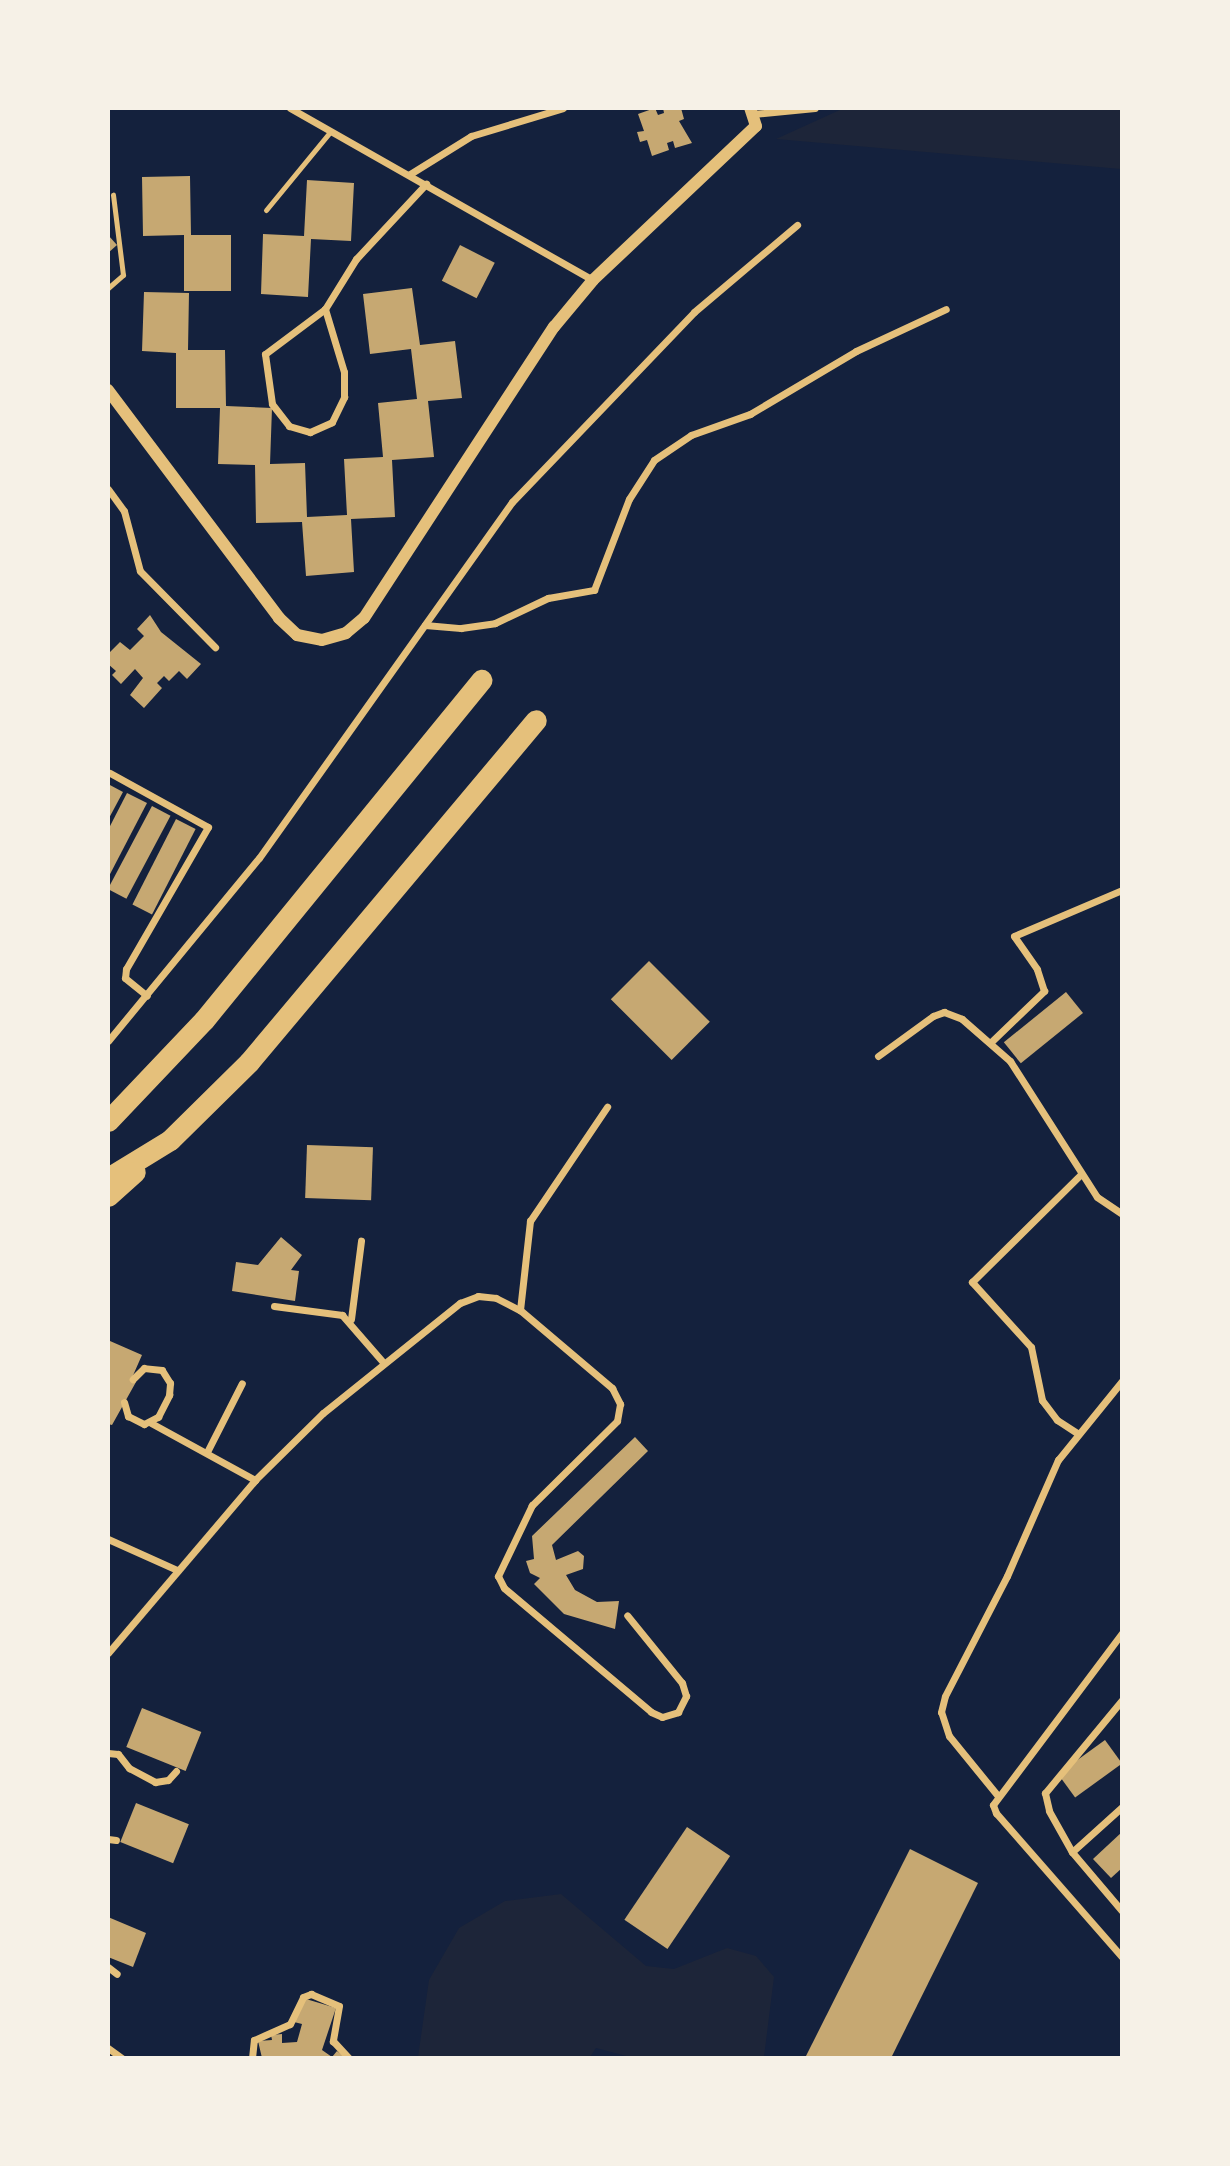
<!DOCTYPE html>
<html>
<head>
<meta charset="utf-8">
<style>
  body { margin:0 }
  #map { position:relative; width:1230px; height:2166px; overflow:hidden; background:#14213d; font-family:Ubuntu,sans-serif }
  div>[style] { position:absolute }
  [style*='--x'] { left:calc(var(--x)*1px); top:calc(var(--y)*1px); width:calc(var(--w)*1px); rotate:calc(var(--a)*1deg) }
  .green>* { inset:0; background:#1d2539 }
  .building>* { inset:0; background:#c6a872; transform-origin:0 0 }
  .service>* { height:5px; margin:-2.5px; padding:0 2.5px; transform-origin:2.5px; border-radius:2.5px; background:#e5c07b }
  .minor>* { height:7px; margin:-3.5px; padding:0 3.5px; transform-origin:3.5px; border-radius:3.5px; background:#e5c07b }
  .tertiary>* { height:12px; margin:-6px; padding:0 6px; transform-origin:6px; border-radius:6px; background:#e5c07b }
  .motorway>* { height:21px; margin:-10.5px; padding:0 10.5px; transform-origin:10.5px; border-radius:10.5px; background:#e5c07b }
  span { translate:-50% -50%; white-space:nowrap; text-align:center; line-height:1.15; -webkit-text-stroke:5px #f6f1e7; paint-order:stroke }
  .frame { position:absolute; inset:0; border:110px solid #f6f1e7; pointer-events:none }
</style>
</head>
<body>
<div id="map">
  <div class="green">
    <div style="clip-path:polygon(842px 109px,1121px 109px,1121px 169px,776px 139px)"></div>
    <div style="clip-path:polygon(561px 1894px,646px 1966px,674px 1969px,727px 1948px,756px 1956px,774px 1977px,764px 2057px,630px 2057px,596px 2048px,590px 2057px,418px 2057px,429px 1980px,459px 1928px,505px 1901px)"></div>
  </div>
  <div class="building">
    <div style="clip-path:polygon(655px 108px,658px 115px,664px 113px,663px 108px,681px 108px,684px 119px,679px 121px,692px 143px,675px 148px,673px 141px,667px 143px,669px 150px,652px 156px,647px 140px,640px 142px,637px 132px,644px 131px,638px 114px)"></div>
    <div style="clip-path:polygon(190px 176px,191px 235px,231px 235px,231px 291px,184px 291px,184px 235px,143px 236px,142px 177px)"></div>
    <div style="clip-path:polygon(307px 180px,354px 183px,351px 241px,311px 239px,308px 297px,261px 294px,263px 234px,304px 236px)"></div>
    <div style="clip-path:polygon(108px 235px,117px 245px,108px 253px)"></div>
    <div style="left:460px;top:245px;width:39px;height:40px;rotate:27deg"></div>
    <div style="clip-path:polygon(412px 288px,420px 345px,455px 341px,462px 398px,428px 401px,434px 457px,392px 460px,395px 517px,351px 519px,354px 572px,306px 576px,302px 522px,256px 523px,255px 465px,218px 464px,220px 408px,176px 408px,176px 353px,142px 351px,144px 292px,189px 293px,188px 350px,225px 350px,226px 406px,272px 408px,270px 464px,305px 463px,307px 517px,347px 515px,344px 459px,383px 457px,378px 403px,417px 399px,411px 349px,370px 354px,363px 294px)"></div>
    <div style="clip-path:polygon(150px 615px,161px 632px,201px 664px,187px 679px,179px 671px,169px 681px,164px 676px,157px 683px,162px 688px,144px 708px,130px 695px,143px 678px,135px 669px,121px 684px,112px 675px,116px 671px,108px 664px,108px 654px,120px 642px,130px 650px,144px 636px,137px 629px)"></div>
    <div style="clip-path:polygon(108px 784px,123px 792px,108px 820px)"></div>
    <div style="clip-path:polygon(127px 793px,147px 803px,108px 878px,108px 830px)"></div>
    <div style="left:152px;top:806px;width:21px;height:94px;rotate:28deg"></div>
    <div style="left:176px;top:819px;width:22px;height:96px;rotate:27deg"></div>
    <div style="left:649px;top:961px;width:86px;height:54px;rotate:45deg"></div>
    <div style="left:1066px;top:992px;width:27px;height:80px;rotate:51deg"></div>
    <div style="left:307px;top:1145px;width:66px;height:53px;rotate:2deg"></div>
    <div style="clip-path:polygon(281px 1237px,302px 1255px,291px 1270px,299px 1271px,295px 1301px,232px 1291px,236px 1262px,258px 1265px)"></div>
    <div style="clip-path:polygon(110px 1341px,142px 1355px,131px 1380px,136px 1382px,112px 1425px,108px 1424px)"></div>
    <div style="clip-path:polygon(635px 1437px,648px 1451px,552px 1545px,556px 1560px,578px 1551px,584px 1556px,583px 1569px,566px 1575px,575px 1590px,597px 1602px,619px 1601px,615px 1629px,564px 1614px,534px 1584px,540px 1578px,530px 1573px,526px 1561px,534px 1559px,532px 1536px)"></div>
    <div style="left:142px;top:1708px;width:64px;height:42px;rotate:22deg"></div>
    <div style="left:1105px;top:1740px;width:29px;height:58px;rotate:54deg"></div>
    <div style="left:136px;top:1803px;width:57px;height:42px;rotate:22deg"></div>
    <div style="left:687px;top:1827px;width:52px;height:112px;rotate:34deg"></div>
    <div style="clip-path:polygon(1122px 1832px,1122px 1868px,1111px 1878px,1093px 1859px)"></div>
    <div style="clip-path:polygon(910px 1849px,978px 1883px,891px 2058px,805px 2058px)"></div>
    <div style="clip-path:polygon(108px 1917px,146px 1933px,133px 1967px,108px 1957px)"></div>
    <div style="clip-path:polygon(306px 1999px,336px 2008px,322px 2050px,332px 2057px,337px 2051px,346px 2058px,262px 2058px,258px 2041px,272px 2040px,271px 2035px,282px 2034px,282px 2043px,297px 2042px,302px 2024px,294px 2022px)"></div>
  </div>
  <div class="service">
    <div style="--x:266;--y:210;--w:102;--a:-50.6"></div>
    <div style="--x:108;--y:288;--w:20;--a:-41"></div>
    <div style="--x:123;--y:275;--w:81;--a:-97.1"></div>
  </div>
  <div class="minor">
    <div style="--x:290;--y:108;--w:348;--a:29.6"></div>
    <div style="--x:753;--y:114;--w:62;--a:-5.5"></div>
    <div style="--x:410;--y:174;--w:72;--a:-31.9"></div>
    <div style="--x:471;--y:136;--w:96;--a:-16.9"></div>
    <div style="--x:325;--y:309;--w:75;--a:143.1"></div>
    <div style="--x:265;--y:354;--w:50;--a:82"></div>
    <div style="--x:272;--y:404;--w:28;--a:52"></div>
    <div style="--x:289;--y:426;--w:22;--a:16"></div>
    <div style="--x:310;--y:432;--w:24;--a:-24"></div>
    <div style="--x:332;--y:422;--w:28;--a:-64"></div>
    <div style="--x:344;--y:397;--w:25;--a:-90"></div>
    <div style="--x:344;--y:372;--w:66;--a:-106.8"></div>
    <div style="--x:325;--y:309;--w:59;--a:-58.2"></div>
    <div style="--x:356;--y:259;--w:103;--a:-47"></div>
    <div style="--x:108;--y:489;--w:27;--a:54"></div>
    <div style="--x:124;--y:511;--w:62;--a:75.1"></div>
    <div style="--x:140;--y:571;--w:107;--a:45.4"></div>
    <div style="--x:425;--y:625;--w:36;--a:5"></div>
    <div style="--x:461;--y:628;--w:34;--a:-8"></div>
    <div style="--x:495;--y:623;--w:59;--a:-25.3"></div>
    <div style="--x:548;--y:598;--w:47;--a:-9.9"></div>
    <div style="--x:594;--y:590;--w:97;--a:-69"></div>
    <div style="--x:629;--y:499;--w:46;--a:-57.3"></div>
    <div style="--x:654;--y:460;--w:45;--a:-34"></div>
    <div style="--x:691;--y:435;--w:63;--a:-19.6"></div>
    <div style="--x:750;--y:414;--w:123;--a:-30.7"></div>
    <div style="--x:856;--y:351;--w:99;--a:-25"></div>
    <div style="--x:110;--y:773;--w:112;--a:28.9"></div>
    <div style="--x:208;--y:827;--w:164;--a:120"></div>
    <div style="--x:126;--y:969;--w:9;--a:96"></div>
    <div style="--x:125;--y:978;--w:28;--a:39"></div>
    <div style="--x:108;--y:1041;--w:237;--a:-50.5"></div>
    <div style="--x:259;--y:858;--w:437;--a:-54.6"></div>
    <div style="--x:512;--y:502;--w:263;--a:-46.2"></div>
    <div style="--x:694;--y:312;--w:135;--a:-40.2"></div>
    <div style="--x:991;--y:1042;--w:74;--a:-43.9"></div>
    <div style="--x:1044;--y:991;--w:23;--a:-108"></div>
    <div style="--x:1037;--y:969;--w:40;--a:-124.9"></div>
    <div style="--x:1014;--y:936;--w:117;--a:-23.1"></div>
    <div style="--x:878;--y:1056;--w:68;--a:-36"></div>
    <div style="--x:933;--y:1016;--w:12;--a:-20"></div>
    <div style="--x:944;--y:1012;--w:19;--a:21"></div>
    <div style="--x:962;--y:1019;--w:64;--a:41.2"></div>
    <div style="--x:1010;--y:1061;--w:161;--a:57.4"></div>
    <div style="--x:1097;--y:1197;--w:30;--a:34"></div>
    <div style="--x:274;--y:1306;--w:69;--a:7.5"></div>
    <div style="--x:342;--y:1315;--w:61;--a:49"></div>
    <div style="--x:520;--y:1310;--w:90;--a:-83.6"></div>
    <div style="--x:530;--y:1221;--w:138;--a:-56"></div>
    <div style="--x:351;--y:1319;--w:79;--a:-82.7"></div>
    <div style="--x:124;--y:1402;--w:15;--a:74"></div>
    <div style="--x:128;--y:1416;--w:18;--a:27"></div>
    <div style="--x:144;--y:1424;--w:16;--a:-27"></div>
    <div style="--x:158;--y:1417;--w:25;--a:-63"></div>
    <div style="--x:169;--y:1395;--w:12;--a:-85"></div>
    <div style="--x:170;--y:1383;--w:15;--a:-122"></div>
    <div style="--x:162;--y:1370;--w:18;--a:-174"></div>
    <div style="--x:144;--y:1368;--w:16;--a:135"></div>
    <div style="--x:151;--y:1423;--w:119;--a:28.7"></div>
    <div style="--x:1077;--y:1433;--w:24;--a:-147"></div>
    <div style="--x:1057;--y:1420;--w:25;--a:-127"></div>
    <div style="--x:1042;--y:1400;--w:54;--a:-101.7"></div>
    <div style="--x:1031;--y:1347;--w:88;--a:-132.2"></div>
    <div style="--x:972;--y:1282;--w:153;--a:-44.7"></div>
    <div style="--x:207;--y:1452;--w:77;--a:-63.1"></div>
    <div style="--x:108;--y:1539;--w:76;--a:24.2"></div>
    <div style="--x:1122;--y:1633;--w:215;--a:126.9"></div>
    <div style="--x:993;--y:1805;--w:9;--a:69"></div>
    <div style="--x:996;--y:1813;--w:191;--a:48.8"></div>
    <div style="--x:108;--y:1653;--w:227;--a:-49.6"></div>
    <div style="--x:255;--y:1480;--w:95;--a:-44.6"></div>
    <div style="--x:323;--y:1413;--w:176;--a:-38.8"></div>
    <div style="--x:460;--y:1303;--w:19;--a:-21"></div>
    <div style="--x:478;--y:1296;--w:18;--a:6"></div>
    <div style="--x:496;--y:1298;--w:27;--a:27"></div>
    <div style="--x:520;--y:1310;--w:121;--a:40.3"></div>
    <div style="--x:612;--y:1388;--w:18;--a:63"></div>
    <div style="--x:620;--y:1404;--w:17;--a:100"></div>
    <div style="--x:617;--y:1421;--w:120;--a:135.3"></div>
    <div style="--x:532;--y:1505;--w:79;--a:115.6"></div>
    <div style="--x:498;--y:1576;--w:13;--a:63"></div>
    <div style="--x:504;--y:1588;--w:192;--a:40.1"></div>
    <div style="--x:651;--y:1712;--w:12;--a:24"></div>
    <div style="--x:662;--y:1717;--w:17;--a:-17"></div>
    <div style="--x:678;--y:1712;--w:18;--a:-63"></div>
    <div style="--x:686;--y:1696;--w:14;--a:-107"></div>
    <div style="--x:682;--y:1683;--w:87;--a:-129"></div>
    <div style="--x:1122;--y:1700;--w:121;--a:129.6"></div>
    <div style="--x:1045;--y:1793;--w:18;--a:77"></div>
    <div style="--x:1049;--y:1811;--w:47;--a:60.7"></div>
    <div style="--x:1072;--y:1852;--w:77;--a:49.7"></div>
    <div style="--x:108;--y:1753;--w:10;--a:6"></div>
    <div style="--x:118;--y:1754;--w:18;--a:52"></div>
    <div style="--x:129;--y:1768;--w:30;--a:28"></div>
    <div style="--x:155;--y:1782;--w:13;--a:-9"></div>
    <div style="--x:168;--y:1780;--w:12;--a:-48"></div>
    <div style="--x:998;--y:1796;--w:77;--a:-129.2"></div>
    <div style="--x:949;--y:1736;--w:25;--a:-108"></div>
    <div style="--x:941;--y:1712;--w:16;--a:-76"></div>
    <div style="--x:945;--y:1696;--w:135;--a:-62.7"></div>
    <div style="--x:1007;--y:1576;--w:127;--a:-66.3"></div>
    <div style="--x:1058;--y:1460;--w:102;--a:-51"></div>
    <div style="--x:108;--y:1839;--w:8;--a:7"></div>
    <div style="--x:1072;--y:1852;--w:67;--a:-42"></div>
    <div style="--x:108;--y:1967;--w:11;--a:38"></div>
    <div style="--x:108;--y:2048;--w:17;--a:36"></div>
    <div style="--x:252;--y:2058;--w:18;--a:-84"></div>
    <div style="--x:254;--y:2040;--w:39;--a:-24"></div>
    <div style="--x:290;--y:2024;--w:30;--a:-64"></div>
    <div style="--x:303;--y:1997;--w:9;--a:-21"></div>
    <div style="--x:311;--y:1994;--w:30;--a:23"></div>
    <div style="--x:339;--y:2006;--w:36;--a:100"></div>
    <div style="--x:333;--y:2041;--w:23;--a:47"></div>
  </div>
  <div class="tertiary">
    <div style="--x:108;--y:390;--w:285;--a:53.1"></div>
    <div style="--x:279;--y:618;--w:25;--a:43"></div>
    <div style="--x:297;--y:635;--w:25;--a:11"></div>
    <div style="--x:322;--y:640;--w:25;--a:-16"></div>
    <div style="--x:346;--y:633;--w:23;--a:-40"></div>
    <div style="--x:364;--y:618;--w:348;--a:-56.9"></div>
    <div style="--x:554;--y:327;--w:61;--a:-50.3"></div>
    <div style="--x:593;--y:280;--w:224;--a:-43.4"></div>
    <div style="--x:756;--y:126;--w:19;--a:-108"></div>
  </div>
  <div class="motorway">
    <div style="--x:108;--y:1121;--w:139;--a:-46.5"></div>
    <div style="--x:204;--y:1020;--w:439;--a:-50.8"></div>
    <div style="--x:108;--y:1178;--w:73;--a:-31.5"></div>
    <div style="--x:170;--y:1140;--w:111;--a:-44.6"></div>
    <div style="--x:249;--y:1062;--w:446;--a:-50"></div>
    <div style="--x:108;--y:1196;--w:36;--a:-42"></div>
  </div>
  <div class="frame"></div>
</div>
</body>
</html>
